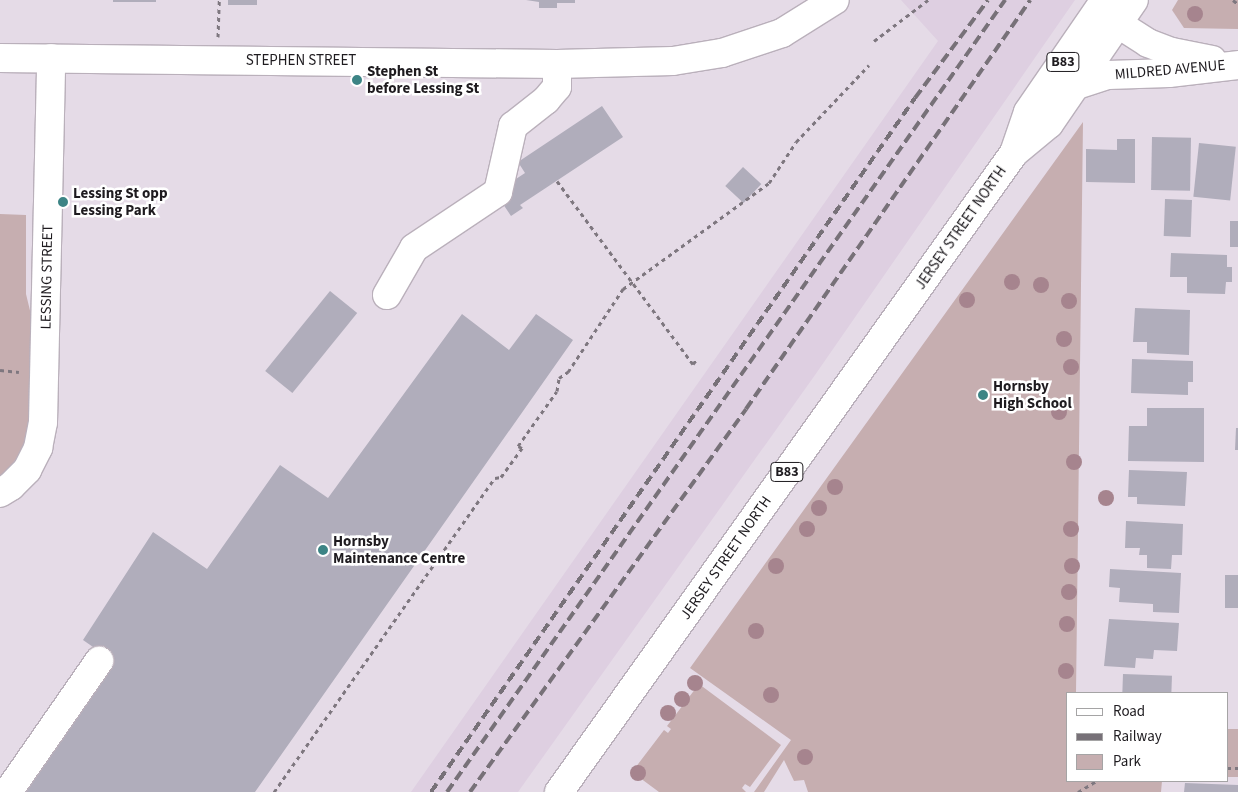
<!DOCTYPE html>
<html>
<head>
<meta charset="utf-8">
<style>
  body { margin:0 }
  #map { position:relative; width:1238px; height:792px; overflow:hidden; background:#e5dbe7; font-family:"Source Sans 3",sans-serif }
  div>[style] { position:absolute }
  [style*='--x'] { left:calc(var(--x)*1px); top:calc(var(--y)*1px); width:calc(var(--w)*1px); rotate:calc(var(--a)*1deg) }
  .built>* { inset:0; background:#decfe1 }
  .green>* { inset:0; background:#c6aeb0; transform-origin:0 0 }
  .building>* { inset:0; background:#b0adbb; transform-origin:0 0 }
  .path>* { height:3px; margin-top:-1.5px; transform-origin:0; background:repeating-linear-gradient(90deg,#7e777f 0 4px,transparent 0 8px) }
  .roads { filter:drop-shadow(1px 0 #bab0bb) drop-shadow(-1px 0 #bab0bb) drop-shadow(0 1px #bab0bb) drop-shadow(0 -1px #bab0bb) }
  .minor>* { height:28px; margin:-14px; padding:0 14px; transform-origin:14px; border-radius:14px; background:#fff }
  .major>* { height:28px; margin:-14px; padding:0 14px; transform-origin:14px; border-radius:14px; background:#fff }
  .rail>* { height:4px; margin-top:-2px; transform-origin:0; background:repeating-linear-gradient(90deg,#777178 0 10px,transparent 0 15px) }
  .trees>* { width:16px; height:16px; margin:-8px; border-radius:50%; background:#a6848e }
  .dots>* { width:14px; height:14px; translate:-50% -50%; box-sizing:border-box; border:2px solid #fff; border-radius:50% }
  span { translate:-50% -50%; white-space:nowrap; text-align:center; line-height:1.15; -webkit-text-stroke:5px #fff; paint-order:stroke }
  .shield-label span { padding:1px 4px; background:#fff; border:1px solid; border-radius:4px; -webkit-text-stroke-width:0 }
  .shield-label { font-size:14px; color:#1e1b1f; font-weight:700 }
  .street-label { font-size:15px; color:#1e1b1f }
  .poi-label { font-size:15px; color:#1e1b1f; font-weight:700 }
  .left { translate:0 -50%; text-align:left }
  .legend { position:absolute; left:1066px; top:692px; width:162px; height:90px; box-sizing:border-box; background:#fff; border:1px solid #a5a4a5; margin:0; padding:6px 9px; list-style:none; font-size:15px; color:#1e1b1f }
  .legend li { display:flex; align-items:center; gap:10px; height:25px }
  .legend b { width:25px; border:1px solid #a5a4a5 }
</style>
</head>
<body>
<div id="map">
  <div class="built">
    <div style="clip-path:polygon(901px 0,1075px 0,815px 375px,518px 792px,411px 792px,938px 41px)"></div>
  </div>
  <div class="green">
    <div style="clip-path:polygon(1178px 0,1238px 0,1238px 29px,1184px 28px,1172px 10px)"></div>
    <div style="clip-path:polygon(1083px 122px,1076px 693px,1067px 693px,1067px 781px,1162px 781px,1161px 792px,808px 792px,804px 780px,794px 781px,784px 760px,764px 792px,754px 792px,791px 740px,690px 668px)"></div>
    <div style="clip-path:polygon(0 214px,26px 215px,26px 294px,33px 323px,28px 441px,10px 468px,0 476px)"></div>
    <div style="clip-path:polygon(699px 684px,781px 745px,750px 787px,745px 784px,742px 788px,746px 792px,659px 792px,632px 772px,664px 730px,668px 733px,671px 729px,667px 726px)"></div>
    <div style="left:1227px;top:729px;width:11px;height:48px"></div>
  </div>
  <div class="building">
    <div style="left:113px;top:0;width:43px;height:2px"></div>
    <div style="left:228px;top:0;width:29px;height:5px"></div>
    <div style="clip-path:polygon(526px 0,575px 0,575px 3px,557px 3px,557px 8px,539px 8px,539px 2px)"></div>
    <div style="clip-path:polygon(602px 106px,623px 137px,520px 205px,523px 208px,511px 216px,501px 201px,513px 193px,507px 185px,525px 173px,518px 162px)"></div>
    <div style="left:1152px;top:137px;width:39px;height:53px;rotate:1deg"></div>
    <div style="clip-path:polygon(1117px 139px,1135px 139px,1135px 183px,1086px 182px,1086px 149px,1117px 150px)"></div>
    <div style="left:1199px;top:143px;width:37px;height:54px;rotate:6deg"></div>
    <div style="left:743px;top:167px;width:25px;height:26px;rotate:43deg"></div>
    <div style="left:1165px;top:199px;width:27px;height:37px;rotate:2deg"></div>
    <div style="left:1230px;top:221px;width:8px;height:26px"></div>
    <div style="clip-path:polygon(1171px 253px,1227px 255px,1227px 267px,1232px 267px,1232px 282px,1226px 282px,1225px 294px,1187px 293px,1187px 277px,1170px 277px)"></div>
    <div style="left:330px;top:291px;width:35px;height:103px;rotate:39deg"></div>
    <div style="clip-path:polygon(1135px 308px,1190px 310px,1189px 355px,1147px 353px,1147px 342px,1133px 342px)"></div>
    <div style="clip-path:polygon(462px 314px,509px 350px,536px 314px,573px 340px,255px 792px,18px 792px,106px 656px,83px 640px,153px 532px,207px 569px,280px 465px,328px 498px)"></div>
    <div style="clip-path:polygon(1132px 359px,1193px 361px,1193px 382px,1188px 382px,1188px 395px,1131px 393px)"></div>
    <div style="clip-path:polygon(1147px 408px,1204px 408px,1204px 462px,1128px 461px,1129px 426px,1147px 426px)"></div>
    <div style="clip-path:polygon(1236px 428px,1238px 428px,1238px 450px,1235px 450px)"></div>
    <div style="clip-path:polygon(1129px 470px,1187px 472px,1185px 506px,1137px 504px,1137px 497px,1128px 497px)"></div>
    <div style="clip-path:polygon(1126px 521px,1183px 524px,1182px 555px,1172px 555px,1171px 569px,1147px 568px,1147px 555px,1139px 555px,1140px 548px,1125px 548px)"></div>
    <div style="clip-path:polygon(1110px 569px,1181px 573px,1179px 613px,1153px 612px,1153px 604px,1119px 602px,1120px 588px,1109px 587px)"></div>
    <div style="left:1225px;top:575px;width:13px;height:33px"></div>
    <div style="clip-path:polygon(1109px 619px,1179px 623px,1177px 651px,1154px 650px,1153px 659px,1136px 658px,1135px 668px,1104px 666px)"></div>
    <div style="left:1123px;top:674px;width:49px;height:19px;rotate:2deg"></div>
    <div style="clip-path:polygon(1185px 783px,1238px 785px,1238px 792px,1184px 792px)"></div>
  </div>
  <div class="path">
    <div style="--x:1233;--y:0;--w:6;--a:39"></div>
    <div style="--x:218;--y:37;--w:37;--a:-88"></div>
    <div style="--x:874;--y:41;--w:68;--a:-37.2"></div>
    <div style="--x:557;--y:181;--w:228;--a:53.4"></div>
    <div style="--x:693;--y:364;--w:6;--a:-51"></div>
    <div style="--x:0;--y:370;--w:19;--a:6"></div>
    <div style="--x:1227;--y:768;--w:11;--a:0"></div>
    <div style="--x:274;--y:792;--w:384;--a:-54.9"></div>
    <div style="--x:495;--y:478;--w:6;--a:-9"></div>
    <div style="--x:501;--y:477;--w:36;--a:-54"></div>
    <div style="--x:522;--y:448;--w:4;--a:-153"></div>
    <div style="--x:518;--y:446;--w:67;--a:-54.7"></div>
    <div style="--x:557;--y:391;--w:13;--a:-81"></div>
    <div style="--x:559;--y:378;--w:11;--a:-34"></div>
    <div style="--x:568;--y:372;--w:100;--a:-56.5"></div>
    <div style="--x:623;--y:289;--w:180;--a:-36"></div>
    <div style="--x:769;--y:183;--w:49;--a:-56.6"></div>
    <div style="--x:796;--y:142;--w:106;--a:-46.5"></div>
    <div style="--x:1078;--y:792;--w:21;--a:-31"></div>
  </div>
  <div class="roads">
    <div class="minor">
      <div style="--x:1098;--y:11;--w:59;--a:32.6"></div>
      <div style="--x:1148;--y:43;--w:26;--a:21"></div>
      <div style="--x:1172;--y:52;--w:41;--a:11.3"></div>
      <div style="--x:0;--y:58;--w:557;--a:0.62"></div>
      <div style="--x:557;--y:64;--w:116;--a:-1.5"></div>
      <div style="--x:673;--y:61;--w:50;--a:-9.3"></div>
      <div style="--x:722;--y:53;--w:63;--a:-18.4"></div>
      <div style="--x:782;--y:33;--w:62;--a:-31.9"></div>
      <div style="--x:1077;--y:85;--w:33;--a:-18"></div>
      <div style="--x:1108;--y:75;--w:61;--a:-1.9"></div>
      <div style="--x:1169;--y:73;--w:69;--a:-6.6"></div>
      <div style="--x:387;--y:295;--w:54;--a:-60.1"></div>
      <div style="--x:414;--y:248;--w:101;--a:-33.7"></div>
      <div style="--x:498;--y:192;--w:68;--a:-77.2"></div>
      <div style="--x:513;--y:126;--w:42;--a:-38.2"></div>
      <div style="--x:546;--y:100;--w:17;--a:-50"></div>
      <div style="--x:557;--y:87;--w:23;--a:-90"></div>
      <div style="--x:0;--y:493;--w:13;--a:-32"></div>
      <div style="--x:11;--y:486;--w:23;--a:-45"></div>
      <div style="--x:27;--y:470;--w:25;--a:-63"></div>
      <div style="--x:38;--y:448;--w:26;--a:-79"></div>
      <div style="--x:43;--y:422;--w:364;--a:-88.7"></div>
      <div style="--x:8;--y:792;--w:160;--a:-55.2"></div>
    </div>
    <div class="major">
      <div style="--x:1014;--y:153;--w:43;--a:-71.1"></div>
      <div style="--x:1028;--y:112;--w:136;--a:-55.5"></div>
      <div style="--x:559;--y:792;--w:784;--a:-54.55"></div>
      <div style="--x:1014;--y:153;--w:45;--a:-39.6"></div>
      <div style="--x:1049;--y:124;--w:150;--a:-55.6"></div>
    </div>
  </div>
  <div class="rail">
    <div style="--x:431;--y:792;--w:846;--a:-55.11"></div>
    <div style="--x:915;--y:98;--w:122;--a:-53.3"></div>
    <div style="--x:447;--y:792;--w:969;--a:-54.83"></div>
    <div style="--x:470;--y:792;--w:472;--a:-54.2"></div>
    <div style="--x:746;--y:409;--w:498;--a:-55.2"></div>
  </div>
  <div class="trees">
    <div style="left:1195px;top:14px"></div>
    <div style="left:1012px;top:282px"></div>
    <div style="left:1041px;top:285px"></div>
    <div style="left:967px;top:300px"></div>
    <div style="left:1069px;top:301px"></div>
    <div style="left:1064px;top:339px"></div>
    <div style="left:1071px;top:367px"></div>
    <div style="left:1059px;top:412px"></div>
    <div style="left:1074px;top:462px"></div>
    <div style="left:835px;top:487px"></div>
    <div style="left:1106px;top:498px"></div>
    <div style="left:819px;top:508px"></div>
    <div style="left:807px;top:529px"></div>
    <div style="left:1071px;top:529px"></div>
    <div style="left:776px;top:566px"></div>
    <div style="left:1072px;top:566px"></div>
    <div style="left:1069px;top:592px"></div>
    <div style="left:1067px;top:624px"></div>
    <div style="left:756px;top:631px"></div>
    <div style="left:1066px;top:671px"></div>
    <div style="left:695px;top:683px"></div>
    <div style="left:771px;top:695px"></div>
    <div style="left:682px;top:699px"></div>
    <div style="left:668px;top:713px"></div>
    <div style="left:805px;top:757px"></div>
    <div style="left:638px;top:773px"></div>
  </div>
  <div class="dots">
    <div style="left:357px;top:80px;background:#3c8485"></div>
    <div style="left:63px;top:202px;background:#3c8485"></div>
    <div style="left:983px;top:395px;background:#3c8485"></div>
    <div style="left:323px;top:550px;background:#3c8485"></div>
  </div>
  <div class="shield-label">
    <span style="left:1063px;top:62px">B83</span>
    <span style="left:787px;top:472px">B83</span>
  </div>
  <div class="street-label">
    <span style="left:301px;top:61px">STEPHEN STREET</span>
    <span style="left:1170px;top:70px;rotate:-5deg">MILDRED AVENUE</span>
    <span style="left:961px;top:228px;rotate:-55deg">JERSEY STREET NORTH</span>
    <span style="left:47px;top:277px;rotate:-89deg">LESSING STREET</span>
    <span style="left:726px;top:558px;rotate:-55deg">JERSEY STREET NORTH</span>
  </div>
  <div class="poi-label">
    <span class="left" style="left:367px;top:80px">Stephen St<br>before Lessing St</span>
    <span class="left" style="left:73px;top:202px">Lessing St opp<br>Lessing Park</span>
    <span class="left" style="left:993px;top:395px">Hornsby<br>High School</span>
    <span class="left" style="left:333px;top:550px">Hornsby<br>Maintenance Centre</span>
  </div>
  <ul class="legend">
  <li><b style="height:6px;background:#fff"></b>Road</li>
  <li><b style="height:6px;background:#777178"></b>Railway</li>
  <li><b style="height:14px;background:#c6aeb0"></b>Park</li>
  </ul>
</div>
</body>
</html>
